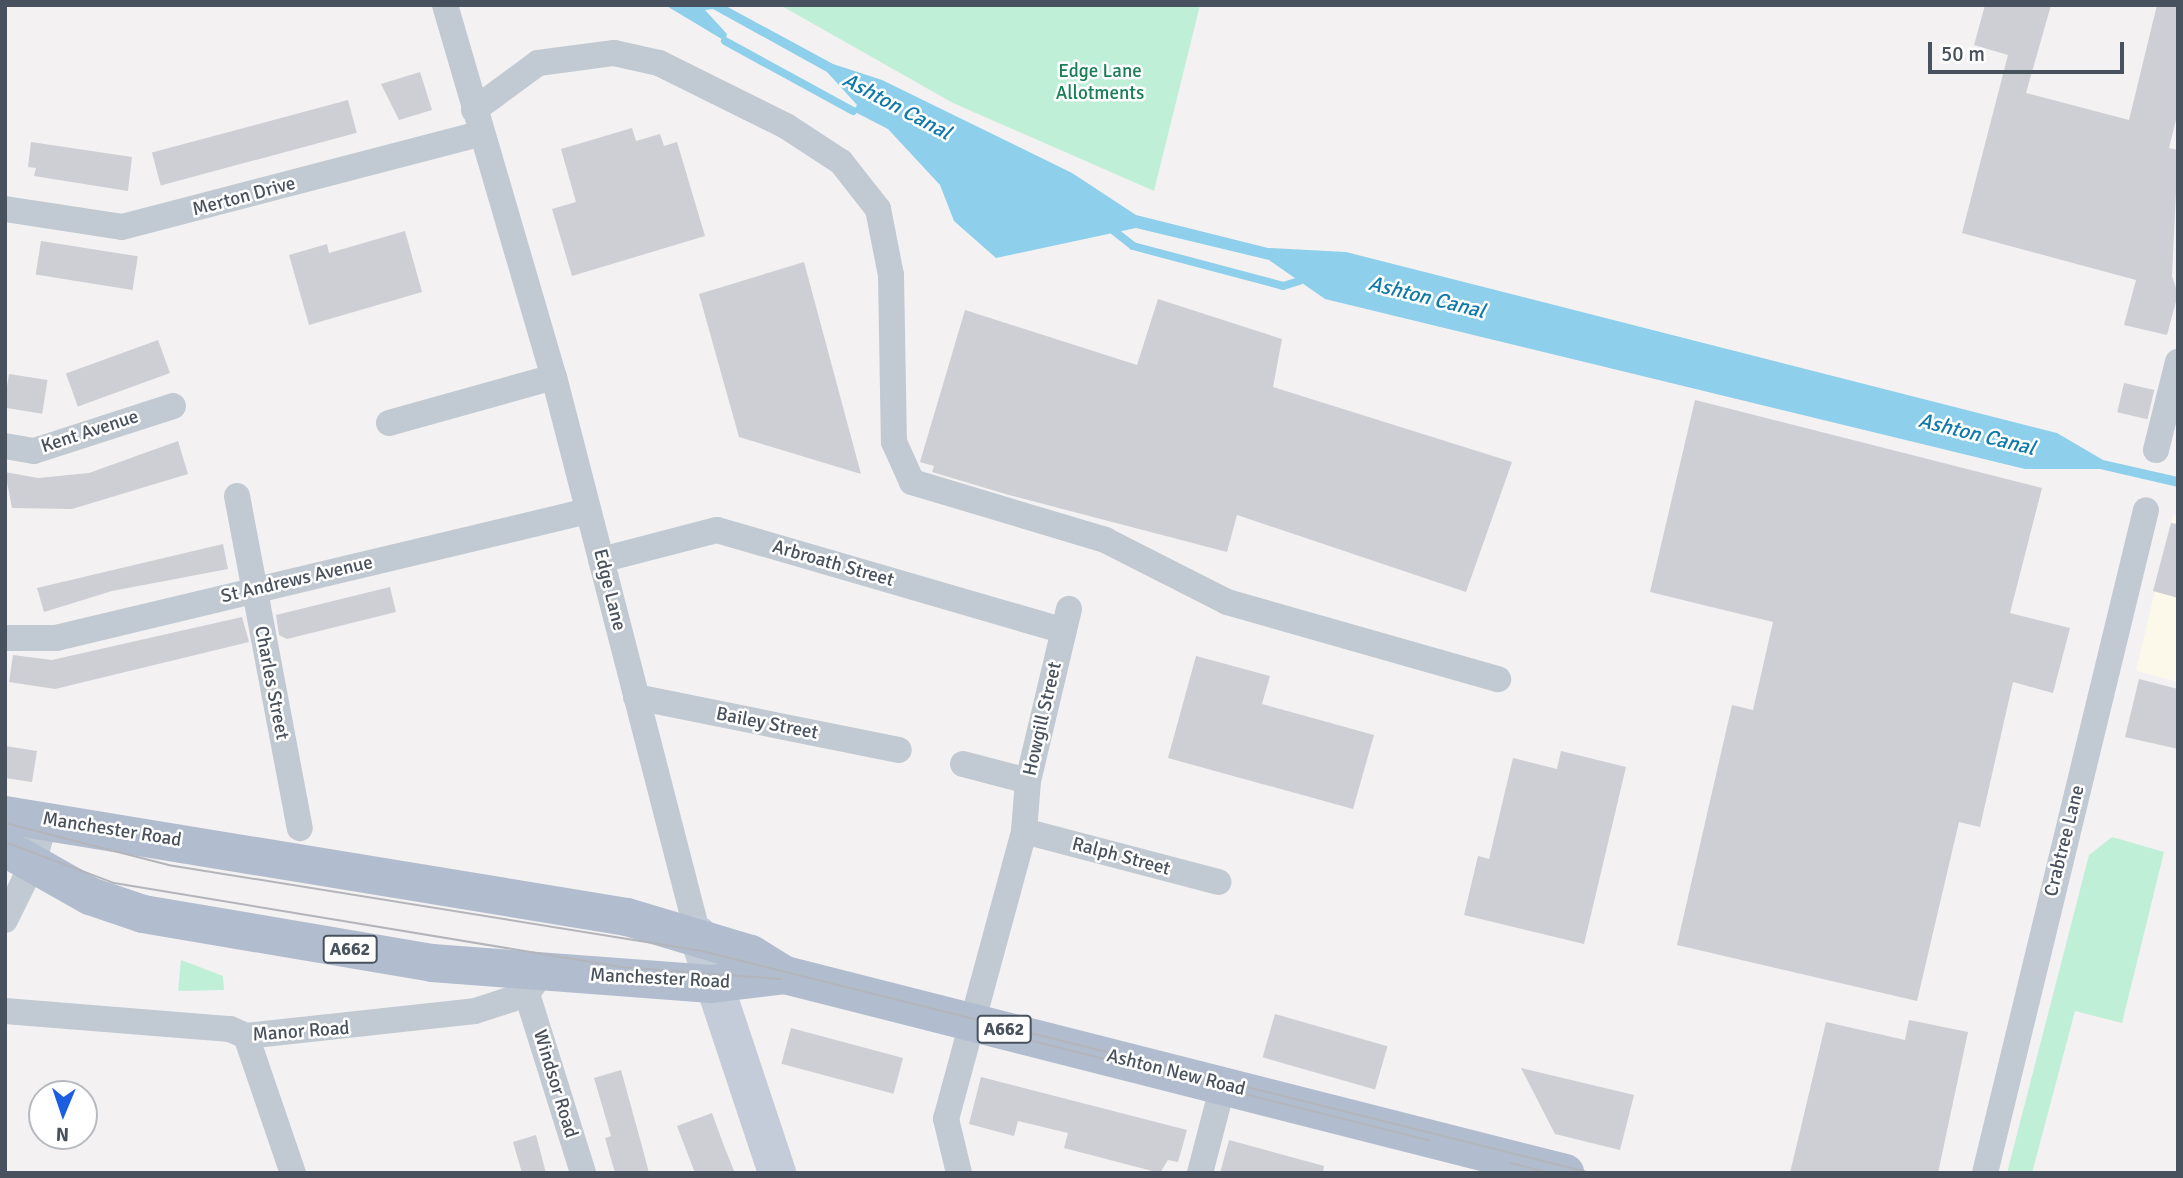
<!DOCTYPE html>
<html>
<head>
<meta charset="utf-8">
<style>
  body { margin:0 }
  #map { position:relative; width:2183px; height:1178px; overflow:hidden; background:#f3f1f1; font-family:Signika,sans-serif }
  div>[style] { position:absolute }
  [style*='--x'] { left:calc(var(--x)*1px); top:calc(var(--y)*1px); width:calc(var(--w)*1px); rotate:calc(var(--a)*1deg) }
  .commercial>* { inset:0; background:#fcf9eb }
  .green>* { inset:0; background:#c0efd7 }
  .water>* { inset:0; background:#8ecfeb }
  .stream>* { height:8px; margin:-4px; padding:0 4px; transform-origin:4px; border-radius:4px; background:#8ecfeb }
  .building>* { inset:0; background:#cdcfd5; transform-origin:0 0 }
  .street>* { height:26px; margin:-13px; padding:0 13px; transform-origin:13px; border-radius:13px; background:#c1c9d2 }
  .secondary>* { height:38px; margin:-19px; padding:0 19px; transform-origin:19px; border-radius:19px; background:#c4ccd9 }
  .primary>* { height:38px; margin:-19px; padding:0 19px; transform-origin:19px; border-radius:19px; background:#b1bdcf }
  .tram>* { height:2px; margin:-1px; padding:0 1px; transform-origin:1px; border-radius:1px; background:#b3b5bb }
  span { translate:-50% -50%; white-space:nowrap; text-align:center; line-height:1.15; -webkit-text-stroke:5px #fff; paint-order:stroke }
  .shield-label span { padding:2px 5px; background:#fff; border:2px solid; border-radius:5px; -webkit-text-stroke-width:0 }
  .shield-label { font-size:18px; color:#48525e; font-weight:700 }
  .park-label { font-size:19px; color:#198056 }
  .street-label { font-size:19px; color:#48525e }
  .water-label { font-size:21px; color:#0e7aab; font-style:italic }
  .frame { position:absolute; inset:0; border:7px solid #48525e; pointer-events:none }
  .north { position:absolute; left:28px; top:1080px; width:70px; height:70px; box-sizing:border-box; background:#fff; border:2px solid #b6babf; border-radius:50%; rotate:182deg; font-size:19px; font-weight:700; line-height:28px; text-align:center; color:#48525e }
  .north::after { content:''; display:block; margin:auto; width:24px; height:32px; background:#1c5ee2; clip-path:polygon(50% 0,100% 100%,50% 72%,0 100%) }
  .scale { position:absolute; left:1928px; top:42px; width:196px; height:32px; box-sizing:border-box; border:4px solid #48525e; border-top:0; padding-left:9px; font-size:21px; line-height:24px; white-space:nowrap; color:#48525e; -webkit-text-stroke:5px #fff; paint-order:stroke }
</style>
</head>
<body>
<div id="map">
  <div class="commercial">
    <div style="clip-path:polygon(2173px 515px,2178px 515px,2178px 682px,2136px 671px)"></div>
  </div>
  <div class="green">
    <div style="clip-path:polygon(780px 5px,1200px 5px,1154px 191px,953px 103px)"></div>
    <div style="clip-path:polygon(2112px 837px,2164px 852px,2122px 1023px,2075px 1011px,2032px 1173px,2007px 1173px,2089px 855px)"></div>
    <div style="clip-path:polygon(181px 960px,223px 976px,224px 990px,178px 991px)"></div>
  </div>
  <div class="water">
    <div style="clip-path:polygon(665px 5px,724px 5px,833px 64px,882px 80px,1072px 173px,1136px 215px,1268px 248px,1346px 252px,2057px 433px,2103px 460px,2178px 477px,2178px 487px,2100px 469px,2025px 469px,1325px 299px,1269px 260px,1136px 228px,996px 258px,954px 221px,940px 185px,888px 129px,853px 111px,857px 105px,827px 72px,713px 9px,705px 10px,727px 34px,725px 41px)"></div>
  </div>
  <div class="stream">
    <div style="--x:725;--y:41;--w:146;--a:28.7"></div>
    <div style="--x:1114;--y:231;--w:24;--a:38"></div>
    <div style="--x:1133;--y:246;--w:155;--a:14.9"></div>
    <div style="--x:1283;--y:286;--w:17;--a:-17"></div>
  </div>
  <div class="building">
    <div style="clip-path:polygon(1985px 5px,2051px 5px,2026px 93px,2129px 120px,2157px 5px,2178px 5px,2178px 112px,2169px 148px,2178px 150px,2172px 276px,2178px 294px,2167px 335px,2124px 325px,2136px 280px,1962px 233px,2008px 55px,1974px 45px)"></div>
    <div style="clip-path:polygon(420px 72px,432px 110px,399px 120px,381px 84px)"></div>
    <div style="left:348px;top:100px;width:34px;height:203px;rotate:75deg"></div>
    <div style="clip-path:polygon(632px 128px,636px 141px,660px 134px,664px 146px,677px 142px,705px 236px,572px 276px,552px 209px,576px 202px,561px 149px)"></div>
    <div style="clip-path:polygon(31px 142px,132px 157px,128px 191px,34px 176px,36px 168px,28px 167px)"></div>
    <div style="clip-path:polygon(405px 231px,422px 292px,309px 325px,289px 255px,327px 244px,329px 253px)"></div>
    <div style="left:41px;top:241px;width:98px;height:34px;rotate:9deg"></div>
    <div style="clip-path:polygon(804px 262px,861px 474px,739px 437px,699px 294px)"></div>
    <div style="clip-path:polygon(1158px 299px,1282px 339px,1273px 387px,1512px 462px,1466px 592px,1237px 515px,1227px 552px,1009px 495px,932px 472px,934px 466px,920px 462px,965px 310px,1137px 365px)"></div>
    <div style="left:158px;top:340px;width:35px;height:98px;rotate:70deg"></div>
    <div style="left:9px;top:374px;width:39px;height:34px;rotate:9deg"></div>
    <div style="left:2124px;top:383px;width:31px;height:30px;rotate:13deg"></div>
    <div style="clip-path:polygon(1695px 400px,2042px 488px,2010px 613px,2070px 628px,2053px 693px,2013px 682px,1980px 827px,1959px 822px,1917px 1001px,1677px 945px,1732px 705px,1753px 710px,1773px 622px,1650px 592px)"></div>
    <div style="clip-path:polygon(178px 441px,188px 474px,72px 509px,12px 508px,5px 472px,38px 478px,89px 473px)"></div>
    <div style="clip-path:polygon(2171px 523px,2178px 524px,2178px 598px,2153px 591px)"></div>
    <div style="clip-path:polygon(223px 544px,228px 569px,112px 591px,44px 612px,37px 588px)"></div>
    <div style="clip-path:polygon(390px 587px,396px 612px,287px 639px,279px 635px,276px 615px)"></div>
    <div style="clip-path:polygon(242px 617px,249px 642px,55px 689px,9px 682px,13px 655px,52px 660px)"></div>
    <div style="clip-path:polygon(1196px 656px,1270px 676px,1262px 704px,1374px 735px,1353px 809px,1168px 758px)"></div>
    <div style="clip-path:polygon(2139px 679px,2178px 689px,2178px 749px,2125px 737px)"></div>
    <div style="clip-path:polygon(5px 746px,37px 751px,32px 782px,5px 778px)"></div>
    <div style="clip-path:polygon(1561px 751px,1626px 767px,1584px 944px,1464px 915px,1478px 856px,1489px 859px,1513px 758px,1557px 769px)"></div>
    <div style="left:1275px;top:1014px;width:117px;height:45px;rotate:16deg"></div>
    <div style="clip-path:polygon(1909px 1020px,1968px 1032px,1938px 1173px,1790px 1173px,1826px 1022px,1905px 1040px)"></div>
    <div style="left:791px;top:1028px;width:116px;height:37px;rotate:15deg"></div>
    <div style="clip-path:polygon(1521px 1068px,1634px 1095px,1620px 1150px,1555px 1134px)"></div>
    <div style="clip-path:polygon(621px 1070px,643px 1150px,649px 1173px,615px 1173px,605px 1138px,611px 1136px,594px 1078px)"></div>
    <div style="clip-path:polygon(981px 1077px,1187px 1130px,1178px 1162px,1168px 1160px,1160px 1173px,1064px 1148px,1068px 1133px,1018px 1121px,1014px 1136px,969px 1124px)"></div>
    <div style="clip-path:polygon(712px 1113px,724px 1146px,735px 1173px,695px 1173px,677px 1126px)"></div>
    <div style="clip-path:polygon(536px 1135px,546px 1173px,522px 1173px,513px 1142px)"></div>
    <div style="clip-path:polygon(1229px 1140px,1324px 1166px,1323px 1173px,1220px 1173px)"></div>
  </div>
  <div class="street">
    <div style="--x:445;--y:5;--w:388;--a:73.7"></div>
    <div style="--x:554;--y:377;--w:576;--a:75.53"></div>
    <div style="--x:474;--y:110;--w:79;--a:-36.3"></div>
    <div style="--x:538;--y:63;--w:77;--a:-7.5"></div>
    <div style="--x:614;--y:53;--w:46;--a:12.5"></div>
    <div style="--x:659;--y:63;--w:142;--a:26.4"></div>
    <div style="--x:786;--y:126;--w:66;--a:33.2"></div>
    <div style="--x:841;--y:162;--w:60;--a:51.8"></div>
    <div style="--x:878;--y:209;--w:67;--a:78.9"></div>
    <div style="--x:891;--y:275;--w:167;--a:89"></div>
    <div style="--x:894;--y:442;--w:44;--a:65.8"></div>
    <div style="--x:912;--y:482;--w:202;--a:16.7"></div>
    <div style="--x:1105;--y:540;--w:137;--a:26.9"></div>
    <div style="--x:1227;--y:602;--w:282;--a:15.9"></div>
    <div style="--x:5;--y:209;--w:118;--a:8.7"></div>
    <div style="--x:122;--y:227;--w:370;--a:-14.6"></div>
    <div style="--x:389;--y:423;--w:171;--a:-15.6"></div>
    <div style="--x:5;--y:446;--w:29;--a:10"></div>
    <div style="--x:34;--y:451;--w:146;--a:-17.9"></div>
    <div style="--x:2156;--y:450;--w:91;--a:-76"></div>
    <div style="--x:237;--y:496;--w:338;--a:79.3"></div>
    <div style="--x:601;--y:560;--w:120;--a:-14.5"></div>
    <div style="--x:717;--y:530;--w:361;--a:16.2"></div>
    <div style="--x:5;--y:638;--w:51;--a:0"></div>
    <div style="--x:56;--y:638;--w:547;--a:-13.43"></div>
    <div style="--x:636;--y:697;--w:268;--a:11.4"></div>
    <div style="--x:963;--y:764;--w:67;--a:14.7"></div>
    <div style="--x:1024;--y:831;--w:201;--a:14.7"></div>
    <div style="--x:5;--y:920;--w:64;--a:-63.8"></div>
    <div style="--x:33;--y:863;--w:47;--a:-73.9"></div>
    <div style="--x:527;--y:994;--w:188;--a:72.6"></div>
    <div style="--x:5;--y:1011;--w:226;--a:4.6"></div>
    <div style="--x:230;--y:1029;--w:17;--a:24"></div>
    <div style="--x:246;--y:1036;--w:145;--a:71.1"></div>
    <div style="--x:246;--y:1036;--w:230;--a:-6.2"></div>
    <div style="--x:475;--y:1011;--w:55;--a:-18.1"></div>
    <div style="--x:527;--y:994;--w:25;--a:-56"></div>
    <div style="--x:959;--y:1173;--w:56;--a:-103.5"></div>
    <div style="--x:946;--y:1119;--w:298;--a:-74.8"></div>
    <div style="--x:1024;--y:831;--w:50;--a:-85.4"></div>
    <div style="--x:1028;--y:781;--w:177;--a:-76.6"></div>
    <div style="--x:1200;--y:1173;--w:91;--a:-75.4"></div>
    <div style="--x:1985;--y:1173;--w:682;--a:-76.35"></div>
  </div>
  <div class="secondary">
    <div style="--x:698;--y:935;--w:251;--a:71.6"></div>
  </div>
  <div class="primary">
    <div style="--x:5;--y:815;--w:630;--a:9.31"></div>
    <div style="--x:627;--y:917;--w:129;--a:16.6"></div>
    <div style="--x:751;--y:954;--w:40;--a:32"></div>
    <div style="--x:785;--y:975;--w:805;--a:14.24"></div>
    <div style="--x:5;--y:848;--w:98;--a:29.5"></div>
    <div style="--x:90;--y:896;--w:56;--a:18.8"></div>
    <div style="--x:143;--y:914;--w:293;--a:9.6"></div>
    <div style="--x:432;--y:963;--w:280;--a:4.3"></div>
    <div style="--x:711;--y:984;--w:75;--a:-6.9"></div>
  </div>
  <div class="tram">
    <div style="--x:5;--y:823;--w:168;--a:14.4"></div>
    <div style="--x:168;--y:865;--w:541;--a:9.15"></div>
    <div style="--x:702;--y:951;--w:916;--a:14.02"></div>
    <div style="--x:5;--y:842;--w:116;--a:20.6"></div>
    <div style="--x:114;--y:883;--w:514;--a:9.41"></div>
    <div style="--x:621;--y:967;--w:160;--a:4.3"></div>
    <div style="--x:1033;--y:1041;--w:409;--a:14.1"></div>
    <div style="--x:1511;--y:1163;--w:38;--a:15"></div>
  </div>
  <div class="shield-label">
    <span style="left:350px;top:949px">A662</span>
    <span style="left:1004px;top:1029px">A662</span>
  </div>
  <div class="park-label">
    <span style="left:1100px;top:83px">Edge Lane<br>Allotments</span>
  </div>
  <div class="street-label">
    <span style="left:244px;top:197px;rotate:-15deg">Merton Drive</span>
    <span style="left:90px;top:432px;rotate:-18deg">Kent Avenue</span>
    <span style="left:833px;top:564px;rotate:16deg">Arbroath Street</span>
    <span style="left:297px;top:580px;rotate:-13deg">St Andrews Avenue</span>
    <span style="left:609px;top:590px;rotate:76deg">Edge Lane</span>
    <span style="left:271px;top:683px;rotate:79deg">Charles Street</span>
    <span style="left:1043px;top:719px;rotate:-77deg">Howgill Street</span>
    <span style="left:767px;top:724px;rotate:11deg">Bailey Street</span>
    <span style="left:112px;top:830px;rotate:9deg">Manchester Road</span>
    <span style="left:2065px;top:841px;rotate:-76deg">Crabtree Lane</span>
    <span style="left:1121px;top:857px;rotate:15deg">Ralph Street</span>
    <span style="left:660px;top:979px;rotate:3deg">Manchester Road</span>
    <span style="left:301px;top:1032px;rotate:-4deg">Manor Road</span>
    <span style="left:1176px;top:1073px;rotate:14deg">Ashton New Road</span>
    <span style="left:555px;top:1084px;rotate:73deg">Windsor Road</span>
  </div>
  <div class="water-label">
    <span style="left:897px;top:106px;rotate:28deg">Ashton Canal</span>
    <span style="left:1427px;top:297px;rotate:14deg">Ashton Canal</span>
    <span style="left:1977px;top:434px;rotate:14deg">Ashton Canal</span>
  </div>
  <div class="frame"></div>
  <div class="north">N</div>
  <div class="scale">50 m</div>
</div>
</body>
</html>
